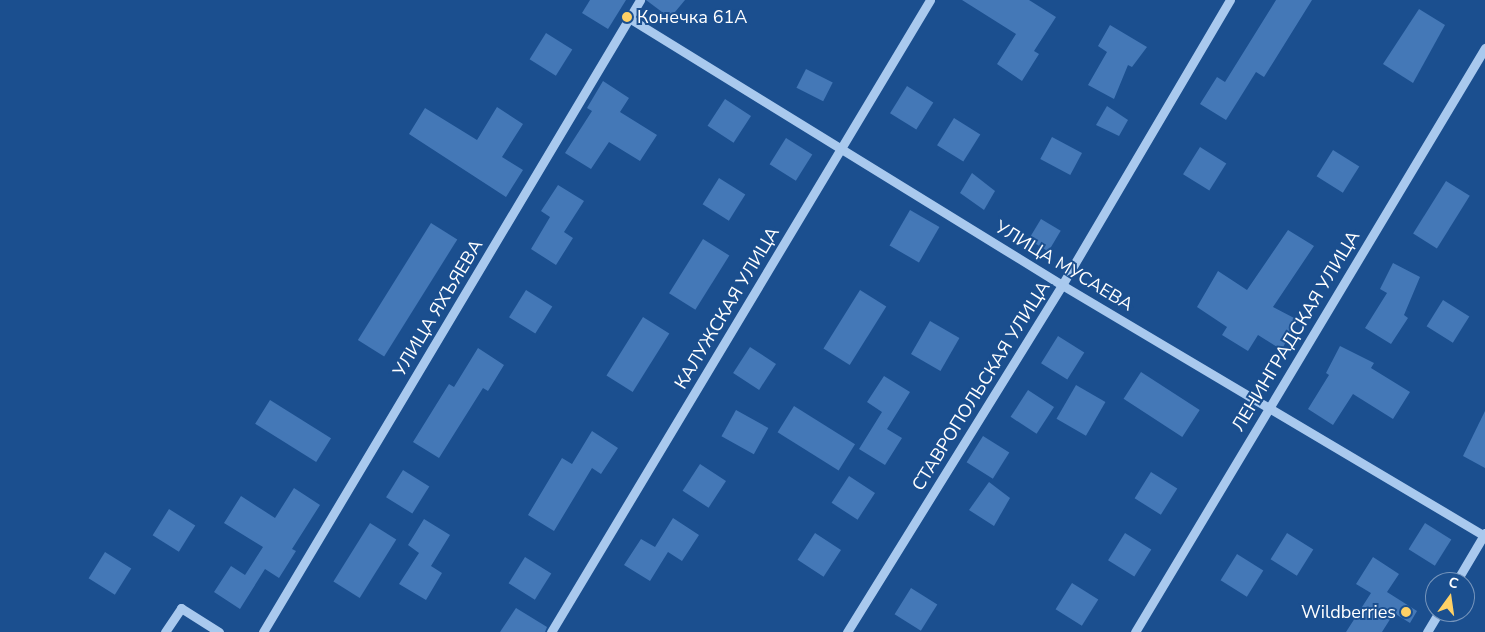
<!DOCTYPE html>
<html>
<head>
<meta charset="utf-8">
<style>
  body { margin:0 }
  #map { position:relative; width:1485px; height:632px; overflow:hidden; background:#1b4f8f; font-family:"Nunito Sans",sans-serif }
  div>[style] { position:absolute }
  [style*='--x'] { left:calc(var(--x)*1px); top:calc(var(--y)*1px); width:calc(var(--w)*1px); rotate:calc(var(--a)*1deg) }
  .building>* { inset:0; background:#4478b7; transform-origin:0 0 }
  .minor>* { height:9px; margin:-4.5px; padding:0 4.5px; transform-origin:4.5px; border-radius:4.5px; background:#a9c9ee }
  .dots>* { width:14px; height:14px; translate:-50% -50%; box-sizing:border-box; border:2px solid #1b4f8f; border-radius:50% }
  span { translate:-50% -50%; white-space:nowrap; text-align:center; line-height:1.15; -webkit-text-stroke:4px #1b4f8f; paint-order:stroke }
  .poi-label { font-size:18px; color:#fff }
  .left { translate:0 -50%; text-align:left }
  .right { translate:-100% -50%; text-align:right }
  .street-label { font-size:18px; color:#fff }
  .north { position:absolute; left:1425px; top:572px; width:50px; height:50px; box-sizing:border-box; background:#1b4f8f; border:1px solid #7695bc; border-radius:50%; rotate:14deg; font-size:14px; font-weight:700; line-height:20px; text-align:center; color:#fff }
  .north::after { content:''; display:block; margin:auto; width:18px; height:22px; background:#ffd166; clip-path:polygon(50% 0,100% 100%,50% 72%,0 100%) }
</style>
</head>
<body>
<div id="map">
  <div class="building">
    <div style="clip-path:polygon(590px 0,626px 0,608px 29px,582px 13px)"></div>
    <div style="clip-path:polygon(646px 0,685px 0,670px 18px)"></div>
    <div style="clip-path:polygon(962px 0,1029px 0,1056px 17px,1034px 51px,1039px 54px,1022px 81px,997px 64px,1016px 34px)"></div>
    <div style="clip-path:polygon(1276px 0,1312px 0,1264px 77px,1256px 72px,1226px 120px,1200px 104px,1217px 77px,1225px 82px)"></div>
    <div style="clip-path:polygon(1419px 9px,1445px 25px,1413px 83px,1383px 64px)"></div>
    <div style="clip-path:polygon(1110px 25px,1147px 47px,1132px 67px,1128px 65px,1114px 99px,1088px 85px,1107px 52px,1098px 46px)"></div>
    <div style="left:546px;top:33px;width:31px;height:31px;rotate:32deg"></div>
    <div style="left:806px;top:69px;width:30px;height:21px;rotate:27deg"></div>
    <div style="clip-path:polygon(603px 81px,629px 98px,620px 112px,657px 135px,640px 161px,609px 142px,591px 169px,565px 153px,592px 111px,587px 108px)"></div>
    <div style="left:907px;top:86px;width:31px;height:32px;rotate:32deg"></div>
    <div style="left:725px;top:99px;width:31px;height:32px;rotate:33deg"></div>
    <div style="clip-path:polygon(1107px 106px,1128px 120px,1119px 136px,1096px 125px)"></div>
    <div style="clip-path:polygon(497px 107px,523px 124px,502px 157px,523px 170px,506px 197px,409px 134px,425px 108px,477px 140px)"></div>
    <div style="left:954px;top:118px;width:31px;height:32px;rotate:32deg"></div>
    <div style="left:1052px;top:137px;width:34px;height:25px;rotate:28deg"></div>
    <div style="left:786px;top:138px;width:31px;height:31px;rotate:32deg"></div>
    <div style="left:1200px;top:147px;width:31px;height:32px;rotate:32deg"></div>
    <div style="left:1333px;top:150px;width:31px;height:31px;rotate:32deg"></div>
    <div style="clip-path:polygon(972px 173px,995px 191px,984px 210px,960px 193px)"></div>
    <div style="left:719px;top:178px;width:31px;height:31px;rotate:32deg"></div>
    <div style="left:1446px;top:181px;width:28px;height:62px;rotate:32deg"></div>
    <div style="clip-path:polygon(558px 185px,584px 201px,564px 232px,573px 238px,556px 265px,531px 249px,550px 217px,541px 211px)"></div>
    <div style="left:910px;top:210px;width:34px;height:41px;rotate:30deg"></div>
    <div style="left:1041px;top:219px;width:23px;height:24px;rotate:31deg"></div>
    <div style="left:431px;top:223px;width:31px;height:138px;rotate:32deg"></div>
    <div style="clip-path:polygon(1288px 230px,1314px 246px,1273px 307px,1296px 319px,1282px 350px,1258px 335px,1248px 351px,1222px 335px,1227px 327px,1197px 307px,1218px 271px,1247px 290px)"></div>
    <div style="left:703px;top:239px;width:31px;height:64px;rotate:32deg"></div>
    <div style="clip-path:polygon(1393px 263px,1420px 277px,1404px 315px,1408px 318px,1391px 344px,1365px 328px,1387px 293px,1380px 289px)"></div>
    <div style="left:526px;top:290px;width:31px;height:32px;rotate:32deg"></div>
    <div style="left:860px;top:290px;width:31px;height:69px;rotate:32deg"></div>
    <div style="left:1443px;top:300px;width:31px;height:31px;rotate:32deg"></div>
    <div style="left:643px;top:317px;width:31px;height:69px;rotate:32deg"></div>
    <div style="left:930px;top:321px;width:34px;height:38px;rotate:30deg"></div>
    <div style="left:1058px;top:336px;width:31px;height:32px;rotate:32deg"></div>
    <div style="clip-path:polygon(1340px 346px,1374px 363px,1371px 368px,1410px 392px,1393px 419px,1353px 394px,1333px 425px,1308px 409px,1329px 375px,1326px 373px)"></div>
    <div style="left:750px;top:347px;width:31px;height:31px;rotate:33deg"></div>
    <div style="clip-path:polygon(478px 348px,504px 365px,488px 391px,483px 388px,439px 458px,413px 442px,449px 384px,454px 387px)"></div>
    <div style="left:1141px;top:372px;width:70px;height:32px;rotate:33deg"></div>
    <div style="clip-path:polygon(884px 376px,910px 392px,887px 429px,902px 438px,885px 465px,859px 449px,882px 412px,867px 402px)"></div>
    <div style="left:1076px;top:385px;width:34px;height:39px;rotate:30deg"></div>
    <div style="left:1028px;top:390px;width:31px;height:32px;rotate:33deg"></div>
    <div style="left:270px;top:400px;width:72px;height:28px;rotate:32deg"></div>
    <div style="left:794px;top:406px;width:72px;height:31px;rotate:32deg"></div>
    <div style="left:736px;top:410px;width:37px;height:30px;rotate:29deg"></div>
    <div style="clip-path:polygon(1485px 411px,1485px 468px,1463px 456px)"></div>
    <div style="clip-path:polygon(592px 431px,618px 448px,601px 474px,592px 468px,554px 531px,528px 515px,562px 458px,572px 464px)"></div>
    <div style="left:983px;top:436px;width:31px;height:31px;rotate:32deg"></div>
    <div style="left:700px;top:464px;width:31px;height:32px;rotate:33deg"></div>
    <div style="left:403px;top:470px;width:31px;height:32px;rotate:32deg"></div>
    <div style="left:1151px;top:472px;width:31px;height:31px;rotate:32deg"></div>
    <div style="left:849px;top:476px;width:31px;height:32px;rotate:33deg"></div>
    <div style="clip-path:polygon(989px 482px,1010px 498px,994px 526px,969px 510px)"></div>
    <div style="clip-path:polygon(294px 488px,320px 505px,292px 549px,296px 551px,279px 578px,265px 569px,240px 609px,214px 592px,231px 566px,245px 575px,263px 547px,224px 523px,241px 496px,275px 518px)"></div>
    <div style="left:169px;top:509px;width:31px;height:31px;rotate:32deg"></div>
    <div style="clip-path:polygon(673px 518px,699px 535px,682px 561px,668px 552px,650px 581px,624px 565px,641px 539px,655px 547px)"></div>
    <div style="clip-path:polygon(424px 519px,450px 535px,431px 566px,442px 573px,426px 600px,399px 584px,419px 553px,408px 545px)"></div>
    <div style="left:370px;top:523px;width:31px;height:69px;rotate:32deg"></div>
    <div style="left:1425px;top:523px;width:31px;height:31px;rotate:32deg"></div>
    <div style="left:815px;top:533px;width:31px;height:32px;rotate:33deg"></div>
    <div style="left:1125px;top:533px;width:31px;height:32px;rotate:32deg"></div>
    <div style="left:1287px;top:533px;width:31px;height:31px;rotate:32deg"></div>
    <div style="left:105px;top:552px;width:31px;height:31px;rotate:32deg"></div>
    <div style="left:1237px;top:554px;width:31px;height:31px;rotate:32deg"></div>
    <div style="left:525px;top:557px;width:31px;height:31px;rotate:32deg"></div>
    <div style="clip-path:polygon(1373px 557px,1399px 574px,1387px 592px,1417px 611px,1410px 623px,1394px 613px,1382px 632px,1346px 632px,1371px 593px,1356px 584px)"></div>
    <div style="left:1072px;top:583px;width:31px;height:31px;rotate:32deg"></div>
    <div style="left:911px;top:588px;width:31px;height:31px;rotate:32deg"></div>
    <div style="clip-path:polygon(516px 608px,547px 627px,545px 632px,500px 632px)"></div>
  </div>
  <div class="minor">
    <div style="--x:629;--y:18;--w:509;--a:31.66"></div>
    <div style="--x:1062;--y:285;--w:492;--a:30.7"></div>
    <div style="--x:1456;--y:582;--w:57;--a:-59.4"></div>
    <div style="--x:165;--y:632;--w:29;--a:-56"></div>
    <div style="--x:181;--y:608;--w:45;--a:32.3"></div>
    <div style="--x:263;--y:632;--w:736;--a:-59.18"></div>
    <div style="--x:551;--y:632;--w:737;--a:-59.05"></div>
    <div style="--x:847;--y:632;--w:408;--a:-58.2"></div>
    <div style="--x:1062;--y:285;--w:331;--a:-59.5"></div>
    <div style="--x:1135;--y:632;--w:681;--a:-59.07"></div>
    <div style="--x:1427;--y:632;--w:23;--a:-59"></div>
  </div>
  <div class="dots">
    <div style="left:627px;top:17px;background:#ffd166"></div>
    <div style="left:1406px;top:612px;background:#ffd166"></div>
  </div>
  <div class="poi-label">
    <span class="left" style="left:637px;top:17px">Конечка 61А</span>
    <span class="right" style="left:1396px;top:612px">Wildberries</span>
  </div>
  <div class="street-label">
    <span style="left:1064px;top:266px;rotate:31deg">УЛИЦА МУСАЕВА</span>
    <span style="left:438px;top:308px;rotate:-59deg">УЛИЦА ЯХЪЯЕВА</span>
    <span style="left:727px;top:308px;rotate:-59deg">КАЛУЖСКАЯ УЛИЦА</span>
    <span style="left:1296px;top:331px;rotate:-59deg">ЛЕНИНГРАДСКАЯ УЛИЦА</span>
    <span style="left:981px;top:386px;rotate:-58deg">СТАВРОПОЛЬСКАЯ УЛИЦА</span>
  </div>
  <div class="north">С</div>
</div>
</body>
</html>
